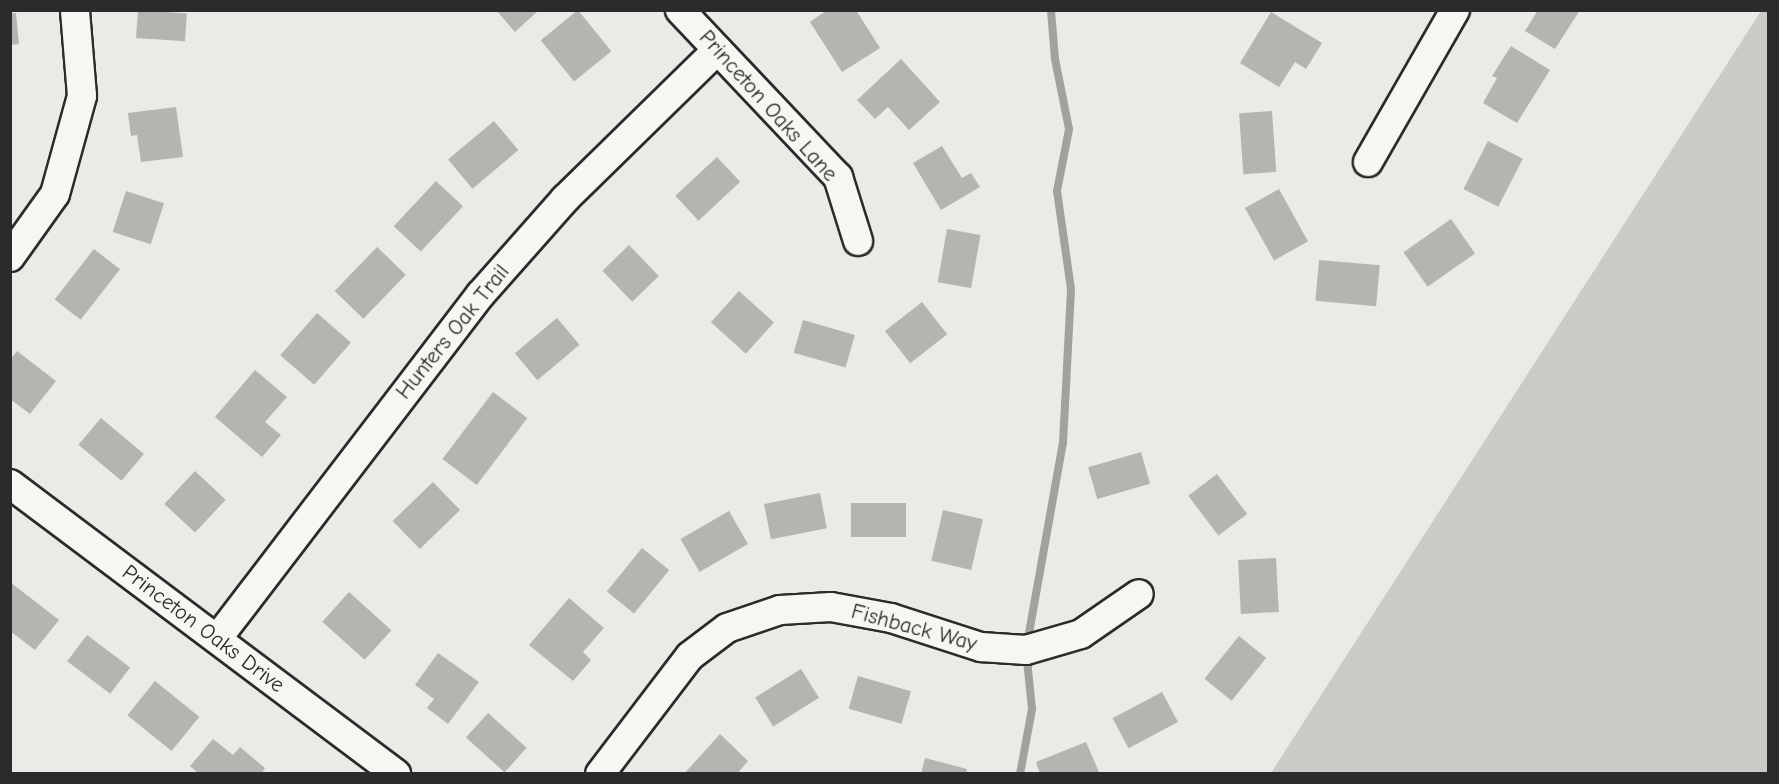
<!DOCTYPE html>
<html>
<head>
<meta charset="utf-8">
<style>
  body { margin:0 }
  #map { position:relative; width:1779px; height:784px; overflow:hidden; background:#eaeae6; font-family:"Comic Neue",sans-serif }
  div>[style] { position:absolute }
  [style*='--x'] { left:calc(var(--x)*1px); top:calc(var(--y)*1px); width:calc(var(--w)*1px); rotate:calc(var(--a)*1deg) }
  .green>* { inset:0; background:#cacac7 }
  .stream>* { height:8px; margin:-4px; padding:0 4px; transform-origin:4px; border-radius:4px; background:#a1a19e }
  .building>* { inset:0; background:#b4b4b1; transform-origin:0 0 }
  .roads { filter:drop-shadow(2px 0 #2b2b2b) drop-shadow(-2px 0 #2b2b2b) drop-shadow(0 2px #2b2b2b) drop-shadow(0 -2px #2b2b2b) }
  .minor>* { height:28px; margin:-14px; padding:0 14px; transform-origin:14px; border-radius:14px; background:#f6f6f2 }
  span { translate:-50% -50%; white-space:nowrap; text-align:center; line-height:1.15; -webkit-text-stroke:4.5px #f6f6f2; paint-order:stroke }
  .street-label { font-size:22px; color:#2b2b2b }
  .frame { position:absolute; inset:0; border:12px solid #2b2b2b; pointer-events:none }
</style>
</head>
<body>
<div id="map">
  <div class="green">
    <div style="clip-path:polygon(1761px 11px,1768px 11px,1768px 773px,1271px 773px)"></div>
  </div>
  <div class="stream">
    <div style="--x:1020;--y:774;--w:66;--a:-79.5"></div>
    <div style="--x:1032;--y:709;--w:59;--a:-95.8"></div>
    <div style="--x:1026;--y:650;--w:210;--a:-79.9"></div>
    <div style="--x:1063;--y:443;--w:154;--a:-87"></div>
    <div style="--x:1071;--y:289;--w:99;--a:-98.1"></div>
    <div style="--x:1057;--y:191;--w:63;--a:-79"></div>
    <div style="--x:1069;--y:129;--w:71;--a:-101.3"></div>
    <div style="--x:1055;--y:59;--w:49;--a:-94.7"></div>
  </div>
  <div class="building">
    <div style="left:138px;top:10px;width:49px;height:28px;rotate:4deg"></div>
    <div style="clip-path:polygon(496px 10px,539px 10px,515px 32px)"></div>
    <div style="left:578px;top:10px;width:53px;height:48px;rotate:51deg"></div>
    <div style="clip-path:polygon(827px 10px,856px 10px,880px 48px,842px 72px,810px 22px)"></div>
    <div style="clip-path:polygon(1538px 10px,1580px 10px,1555px 49px,1525px 31px)"></div>
    <div style="clip-path:polygon(1271px 12px,1322px 43px,1306px 69px,1295px 62px,1279px 87px,1240px 63px)"></div>
    <div style="clip-path:polygon(16px 13px,19px 44px,10px 45px,10px 14px)"></div>
    <div style="clip-path:polygon(1511px 46px,1550px 70px,1517px 123px,1483px 103px,1497px 78px,1492px 76px)"></div>
    <div style="clip-path:polygon(901px 59px,940px 102px,909px 130px,888px 107px,875px 119px,857px 100px)"></div>
    <div style="clip-path:polygon(176px 107px,183px 157px,141px 162px,137px 135px,131px 136px,128px 113px)"></div>
    <div style="left:1272px;top:111px;width:61px;height:33px;rotate:86deg"></div>
    <div style="left:494px;top:121px;width:38px;height:60px;rotate:50deg"></div>
    <div style="left:1488px;top:141px;width:39px;height:54px;rotate:27deg"></div>
    <div style="clip-path:polygon(942px 146px,962px 178px,971px 173px,980px 187px,941px 210px,913px 163px)"></div>
    <div style="left:717px;top:157px;width:34px;height:57px;rotate:47deg"></div>
    <div style="left:436px;top:181px;width:37px;height:62px;rotate:43deg"></div>
    <div style="left:1279px;top:189px;width:60px;height:39px;rotate:61deg"></div>
    <div style="left:126px;top:191px;width:40px;height:43px;rotate:18deg"></div>
    <div style="left:1451px;top:219px;width:42px;height:58px;rotate:55deg"></div>
    <div style="left:947px;top:229px;width:34px;height:54px;rotate:10deg"></div>
    <div style="left:629px;top:245px;width:43px;height:37px;rotate:46deg"></div>
    <div style="left:377px;top:247px;width:40px;height:61px;rotate:44deg"></div>
    <div style="left:94px;top:249px;width:33px;height:64px;rotate:38deg"></div>
    <div style="left:1319px;top:260px;width:61px;height:41px;rotate:5deg"></div>
    <div style="left:739px;top:291px;width:47px;height:42px;rotate:42deg"></div>
    <div style="left:922px;top:302px;width:41px;height:47px;rotate:52deg"></div>
    <div style="left:317px;top:313px;width:45px;height:56px;rotate:41deg"></div>
    <div style="left:557px;top:318px;width:35px;height:55px;rotate:50deg"></div>
    <div style="left:803px;top:320px;width:54px;height:34px;rotate:16deg"></div>
    <div style="clip-path:polygon(17px 351px,56px 381px,30px 414px,10px 399px,10px 360px)"></div>
    <div style="clip-path:polygon(255px 370px,287px 397px,265px 422px,281px 435px,262px 457px,215px 417px)"></div>
    <div style="left:493px;top:392px;width:43px;height:84px;rotate:37deg"></div>
    <div style="left:101px;top:418px;width:56px;height:35px;rotate:40deg"></div>
    <div style="left:1141px;top:452px;width:33px;height:55px;rotate:74deg"></div>
    <div style="left:195px;top:471px;width:42px;height:45px;rotate:43deg"></div>
    <div style="left:1217px;top:474px;width:50px;height:36px;rotate:53deg"></div>
    <div style="left:433px;top:482px;width:39px;height:56px;rotate:46deg"></div>
    <div style="left:820px;top:493px;width:36px;height:57px;rotate:79deg"></div>
    <div style="left:906px;top:503px;width:34px;height:55px;rotate:90deg"></div>
    <div style="left:943px;top:510px;width:41px;height:52px;rotate:13deg"></div>
    <div style="left:729px;top:511px;width:38px;height:56px;rotate:60deg"></div>
    <div style="left:642px;top:548px;width:35px;height:56px;rotate:39deg"></div>
    <div style="left:1276px;top:558px;width:54px;height:38px;rotate:87deg"></div>
    <div style="clip-path:polygon(10px 582px,59px 620px,35px 650px,10px 631px)"></div>
    <div style="left:349px;top:592px;width:57px;height:40px;rotate:42deg"></div>
    <div style="clip-path:polygon(569px 598px,604px 628px,583px 652px,591px 660px,573px 681px,529px 645px)"></div>
    <div style="left:87px;top:635px;width:54px;height:33px;rotate:37deg"></div>
    <div style="left:1239px;top:636px;width:35px;height:55px;rotate:39deg"></div>
    <div style="clip-path:polygon(438px 653px,479px 682px,448px 724px,427px 708px,434px 699px,415px 685px)"></div>
    <div style="left:801px;top:669px;width:34px;height:54px;rotate:58deg"></div>
    <div style="left:858px;top:676px;width:55px;height:34px;rotate:16deg"></div>
    <div style="left:155px;top:681px;width:57px;height:44px;rotate:39deg"></div>
    <div style="left:1162px;top:692px;width:34px;height:56px;rotate:62deg"></div>
    <div style="left:488px;top:713px;width:52px;height:33px;rotate:42deg"></div>
    <div style="clip-path:polygon(720px 734px,748px 761px,737px 774px,684px 774px)"></div>
    <div style="clip-path:polygon(213px 739px,233px 755px,240px 747px,265px 768px,261px 774px,199px 774px,190px 766px)"></div>
    <div style="clip-path:polygon(1086px 742px,1099px 772px,1040px 774px,1036px 762px)"></div>
    <div style="clip-path:polygon(925px 758px,967px 769px,966px 774px,921px 774px)"></div>
  </div>
  <div class="roads">
    <div class="minor">
      <div style="--x:680;--y:10;--w:230;--a:46.6"></div>
      <div style="--x:838;--y:177;--w:67;--a:72.6"></div>
      <div style="--x:1368;--y:162;--w:175;--a:-60.2"></div>
      <div style="--x:10;--y:257;--w:77;--a:-54.5"></div>
      <div style="--x:55;--y:194;--w:102;--a:-74.6"></div>
      <div style="--x:82;--y:96;--w:86;--a:-94.7"></div>
      <div style="--x:10;--y:484;--w:483;--a:36.9"></div>
      <div style="--x:217;--y:639;--w:434;--a:-52.6"></div>
      <div style="--x:481;--y:294;--w:127;--a:-48.5"></div>
      <div style="--x:565;--y:199;--w:213;--a:-44.4"></div>
      <div style="--x:600;--y:774;--w:148;--a:-52.7"></div>
      <div style="--x:690;--y:656;--w:46;--a:-37.1"></div>
      <div style="--x:727;--y:628;--w:56;--a:-18.8"></div>
      <div style="--x:780;--y:610;--w:51;--a:-3.4"></div>
      <div style="--x:831;--y:607;--w:61;--a:10.4"></div>
      <div style="--x:891;--y:618;--w:95;--a:17.9"></div>
      <div style="--x:981;--y:647;--w:45;--a:3.8"></div>
      <div style="--x:1026;--y:650;--w:57;--a:-16.2"></div>
      <div style="--x:1081;--y:634;--w:70;--a:-34.6"></div>
    </div>
  </div>
  <div class="street-label">
    <span style="left:768px;top:106px;rotate:48deg">Princeton Oaks Lane</span>
    <span style="left:453px;top:332px;rotate:-51deg">Hunters Oak Trail</span>
    <span style="left:914px;top:628px;rotate:15deg">Fishback Way</span>
    <span style="left:203px;top:629px;rotate:37deg">Princeton Oaks Drive</span>
  </div>
  <div class="frame"></div>
</div>
</body>
</html>
